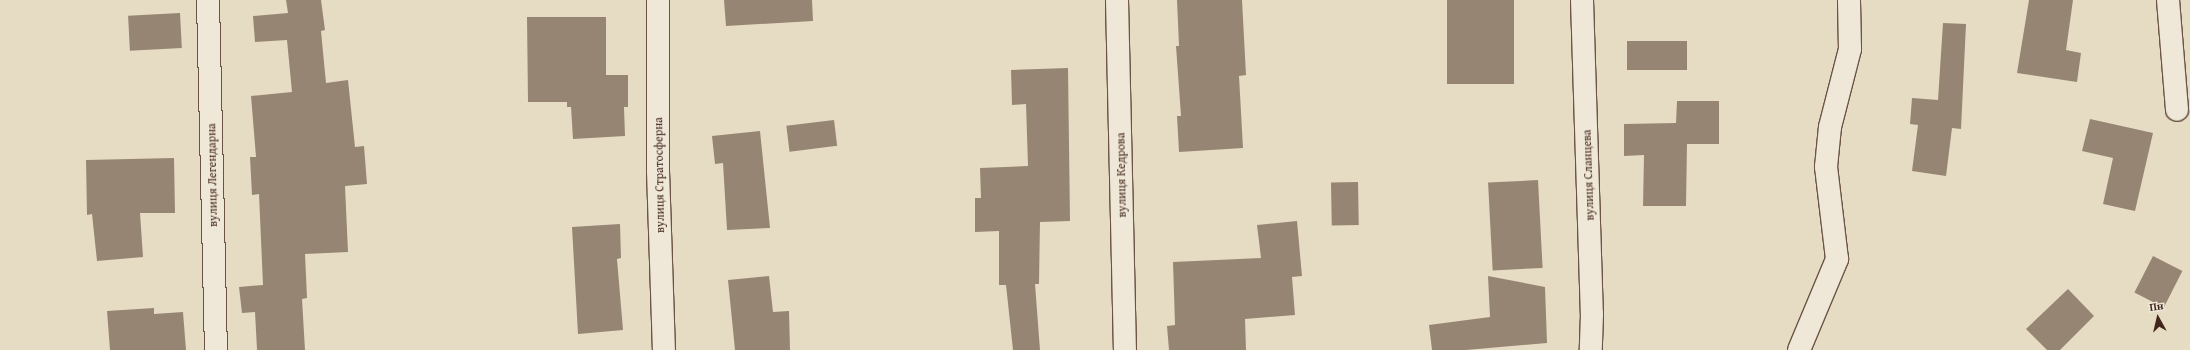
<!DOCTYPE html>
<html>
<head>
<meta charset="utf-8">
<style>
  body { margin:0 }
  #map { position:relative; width:2190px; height:350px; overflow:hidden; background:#e6dcc3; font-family:"Gentium Book Plus",serif }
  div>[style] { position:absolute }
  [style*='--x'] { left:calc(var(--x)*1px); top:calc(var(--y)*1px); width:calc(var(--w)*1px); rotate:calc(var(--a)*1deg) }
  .building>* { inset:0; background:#978573; transform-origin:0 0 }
  .roads { filter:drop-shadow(1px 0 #6b5446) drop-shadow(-1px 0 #6b5446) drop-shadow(0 1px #6b5446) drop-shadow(0 -1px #6b5446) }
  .street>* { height:22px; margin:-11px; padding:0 11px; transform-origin:11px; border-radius:11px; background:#efe8d8 }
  span { translate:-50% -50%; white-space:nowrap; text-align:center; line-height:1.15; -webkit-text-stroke:3px #efe8d8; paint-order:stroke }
  .street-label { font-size:12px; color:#42261c }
  .north { position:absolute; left:2138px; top:298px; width:40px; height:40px; -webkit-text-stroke:3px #efe8d8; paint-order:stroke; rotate:352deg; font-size:11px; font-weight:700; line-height:16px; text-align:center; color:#42261c }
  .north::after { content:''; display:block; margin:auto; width:14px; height:18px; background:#42261c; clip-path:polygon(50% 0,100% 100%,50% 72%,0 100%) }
</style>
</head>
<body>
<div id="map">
  <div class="building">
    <div style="clip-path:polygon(286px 0,321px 0,325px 30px,321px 31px,326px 83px,348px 80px,355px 147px,364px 146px,367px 184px,345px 186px,348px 252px,305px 254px,307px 298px,302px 299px,305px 350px,257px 350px,255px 312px,242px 313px,239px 287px,263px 285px,259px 194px,252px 195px,250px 157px,256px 157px,251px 96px,292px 92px,287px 40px,255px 42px,253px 16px,288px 13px)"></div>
    <div style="clip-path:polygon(724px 0,812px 0,813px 21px,726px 26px)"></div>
    <div style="clip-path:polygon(1177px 0,1242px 0,1246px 75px,1239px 76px,1243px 148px,1179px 152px,1177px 116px,1181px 116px,1176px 46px,1179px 46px)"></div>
    <div style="left:1447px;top:0;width:67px;height:84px"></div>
    <div style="clip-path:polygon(2029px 0,2073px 0,2066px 50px,2081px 53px,2077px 82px,2017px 73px)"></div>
    <div style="left:180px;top:13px;width:35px;height:52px;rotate:87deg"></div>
    <div style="clip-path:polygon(527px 17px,606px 17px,606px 75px,628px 75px,628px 107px,624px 107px,625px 136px,573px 139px,571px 107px,567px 107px,567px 102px,528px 102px)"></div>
    <div style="clip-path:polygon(1943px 23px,1966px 24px,1961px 129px,1952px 128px,1946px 176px,1912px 171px,1918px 125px,1910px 124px,1912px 98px,1938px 100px)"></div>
    <div style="left:1687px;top:41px;width:29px;height:60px;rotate:90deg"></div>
    <div style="clip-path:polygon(1068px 68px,1070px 221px,1040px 222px,1039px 284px,1035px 284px,1040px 350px,1013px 350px,1006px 285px,999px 285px,999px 231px,975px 232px,975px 198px,981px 198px,980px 168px,1028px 166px,1026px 104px,1012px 105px,1011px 70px)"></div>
    <div style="clip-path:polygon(1677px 101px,1719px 101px,1719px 144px,1687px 144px,1686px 206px,1643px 206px,1644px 155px,1624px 156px,1624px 124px,1676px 123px)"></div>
    <div style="clip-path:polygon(2090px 119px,2153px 133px,2135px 211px,2103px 204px,2113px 158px,2082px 151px)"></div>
    <div style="left:834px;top:120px;width:26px;height:48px;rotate:83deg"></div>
    <div style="clip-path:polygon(760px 131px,770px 228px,727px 230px,723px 163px,715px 164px,712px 136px)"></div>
    <div style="clip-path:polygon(174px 158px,175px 213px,140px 213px,143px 257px,97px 261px,92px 214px,87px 215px,86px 160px)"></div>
    <div style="left:1538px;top:180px;width:88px;height:50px;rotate:87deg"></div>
    <div style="left:1358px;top:182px;width:43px;height:27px;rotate:89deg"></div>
    <div style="clip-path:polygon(1297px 221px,1302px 276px,1292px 277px,1295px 315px,1245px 319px,1246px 350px,1169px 350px,1167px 326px,1175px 325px,1173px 262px,1261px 258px,1257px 225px)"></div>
    <div style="clip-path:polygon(620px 224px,621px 258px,617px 259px,623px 330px,578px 334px,572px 227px)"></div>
    <div style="left:2153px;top:256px;width:33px;height:41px;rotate:27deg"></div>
    <div style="clip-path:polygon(769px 276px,773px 312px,789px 311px,790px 350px,735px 350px,728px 280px)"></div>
    <div style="clip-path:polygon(1488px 276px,1545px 287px,1547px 343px,1466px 350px,1432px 350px,1429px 325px,1490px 317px)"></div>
    <div style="clip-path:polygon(2068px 289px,2094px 316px,2060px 350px,2047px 350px,2026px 329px)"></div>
    <div style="clip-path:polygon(154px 308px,154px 314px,183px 312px,186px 350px,110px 350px,107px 311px)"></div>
  </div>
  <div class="roads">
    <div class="street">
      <div style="--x:208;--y:0;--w:350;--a:88.7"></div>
      <div style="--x:658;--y:0;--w:171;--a:90"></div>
      <div style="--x:658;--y:171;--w:179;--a:88.1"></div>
      <div style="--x:1117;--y:0;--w:350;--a:88.7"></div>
      <div style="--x:1582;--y:0;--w:314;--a:88.2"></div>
      <div style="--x:1592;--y:314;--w:36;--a:92"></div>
      <div style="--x:2168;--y:0;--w:110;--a:85.3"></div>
      <div style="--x:1799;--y:350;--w:99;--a:-67.3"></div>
      <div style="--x:1837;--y:259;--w:93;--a:-96.8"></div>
      <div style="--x:1826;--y:167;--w:40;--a:-84.3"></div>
      <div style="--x:1830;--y:127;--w:81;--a:-75.6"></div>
      <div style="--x:1850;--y:49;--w:49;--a:-91.2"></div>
    </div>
  </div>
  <div class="street-label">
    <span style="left:212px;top:175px;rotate:-91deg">вулиця Легендарна</span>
    <span style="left:659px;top:175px;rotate:-91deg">вулиця Стратосферна</span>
    <span style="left:1121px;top:175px;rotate:-91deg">вулиця Кедрова</span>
    <span style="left:1588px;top:175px;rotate:-92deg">вулиця Сланцева</span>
  </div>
  <div class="north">Пн</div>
</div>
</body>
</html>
